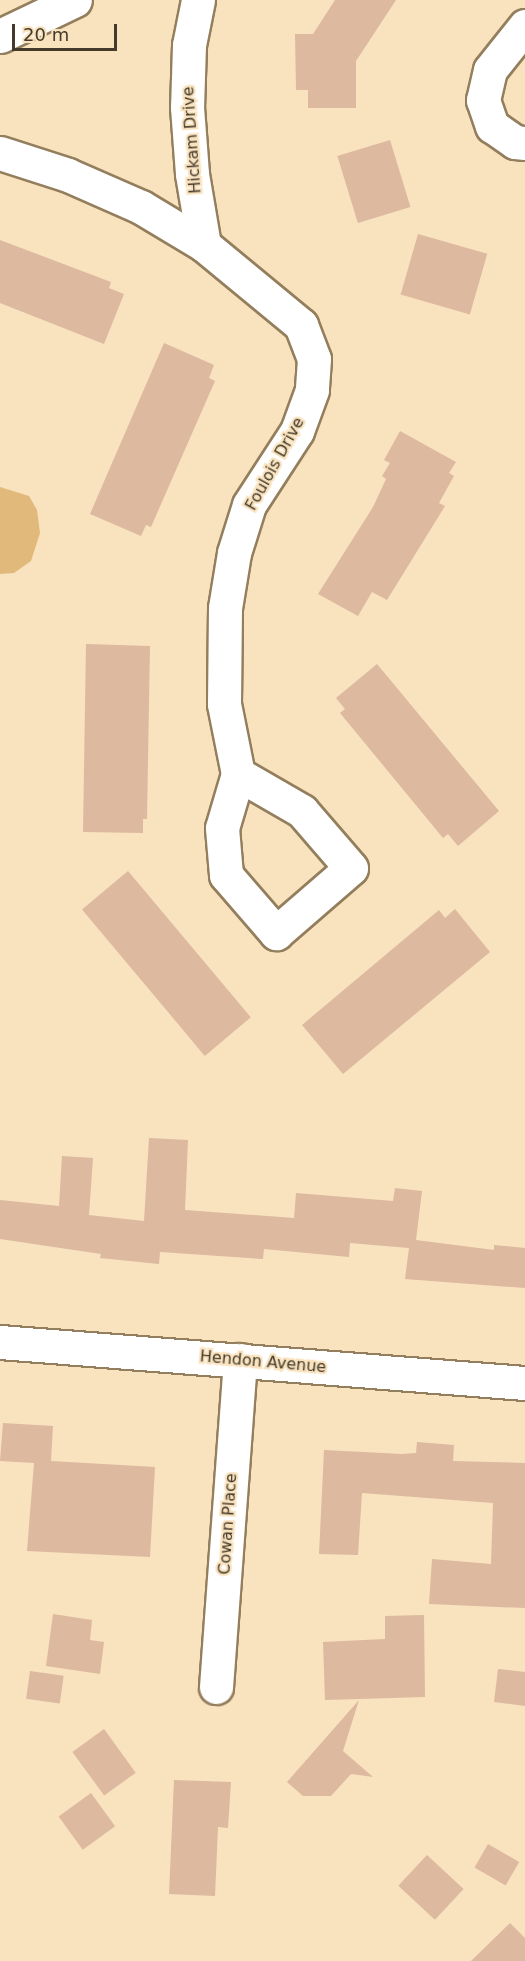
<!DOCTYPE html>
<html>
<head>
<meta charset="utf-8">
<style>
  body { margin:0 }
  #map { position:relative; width:525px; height:1961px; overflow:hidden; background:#f9e2be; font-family:"DejaVu Sans",sans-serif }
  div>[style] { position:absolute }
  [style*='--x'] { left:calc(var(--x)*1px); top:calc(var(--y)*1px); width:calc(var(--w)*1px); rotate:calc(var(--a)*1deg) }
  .green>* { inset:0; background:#e1b97a }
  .building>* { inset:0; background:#dcb99f; transform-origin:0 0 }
  .roads { filter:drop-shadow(2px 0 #937e5d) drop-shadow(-2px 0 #937e5d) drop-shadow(0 2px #937e5d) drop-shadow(0 -2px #937e5d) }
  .street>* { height:33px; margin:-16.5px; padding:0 16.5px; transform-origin:16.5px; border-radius:16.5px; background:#fff }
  span { translate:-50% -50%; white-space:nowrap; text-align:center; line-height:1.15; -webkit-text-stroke:4.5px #f9e2be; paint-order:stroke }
  .street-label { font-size:16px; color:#433a2b }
  .scale { position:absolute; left:12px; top:24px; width:105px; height:27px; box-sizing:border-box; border:3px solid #433a2b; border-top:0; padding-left:8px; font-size:18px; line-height:21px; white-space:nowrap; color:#433a2b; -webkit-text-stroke:4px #f9e2be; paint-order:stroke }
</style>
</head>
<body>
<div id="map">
  <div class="green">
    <div style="clip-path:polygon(0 487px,29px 496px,37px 510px,40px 533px,31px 561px,14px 573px,0 574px)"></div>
  </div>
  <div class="building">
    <div style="clip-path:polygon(335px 0,396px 0,356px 61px,356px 108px,308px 108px,308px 90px,296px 90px,295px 34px,313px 34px)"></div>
    <div style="left:390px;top:140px;width:70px;height:55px;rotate:73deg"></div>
    <div style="left:418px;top:234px;width:72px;height:63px;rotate:16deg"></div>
    <div style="clip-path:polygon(0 240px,111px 282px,109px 288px,124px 294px,104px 344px,0 303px)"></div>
    <div style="clip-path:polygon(164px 343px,214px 365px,209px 378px,215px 381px,151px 527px,146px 525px,141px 536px,90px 514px)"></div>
    <div style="clip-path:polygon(400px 431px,456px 462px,449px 473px,454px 476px,439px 503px,445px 506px,387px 600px,372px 592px,358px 616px,318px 594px,373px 507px,386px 479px,382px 476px,390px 463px,384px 460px)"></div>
    <div style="clip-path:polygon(86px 644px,150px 646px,147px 819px,143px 819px,143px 833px,83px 832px)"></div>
    <div style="clip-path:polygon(377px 664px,499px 811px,458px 846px,448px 834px,443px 838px,340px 713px,345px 709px,336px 698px)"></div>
    <div style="left:128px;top:871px;width:191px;height:60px;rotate:50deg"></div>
    <div style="clip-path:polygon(455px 909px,490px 952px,343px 1074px,302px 1025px,439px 910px,445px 918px)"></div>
    <div style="clip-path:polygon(149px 1138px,188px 1140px,185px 1210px,294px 1218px,296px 1193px,393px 1201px,395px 1188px,422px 1191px,416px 1240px,494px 1250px,494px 1245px,525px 1248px,525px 1288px,405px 1279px,409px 1248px,350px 1243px,349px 1257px,264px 1249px,263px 1259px,160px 1252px,159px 1264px,100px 1258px,101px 1254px,0 1239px,0 1200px,59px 1206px,62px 1156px,93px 1158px,89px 1215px,144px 1221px)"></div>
    <div style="clip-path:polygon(3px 1423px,53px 1426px,51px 1461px,155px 1467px,150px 1557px,27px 1551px,34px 1463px,0 1461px)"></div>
    <div style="clip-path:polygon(417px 1442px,454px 1445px,453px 1461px,525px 1463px,525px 1608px,429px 1604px,432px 1559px,491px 1564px,493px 1503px,362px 1493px,358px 1555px,319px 1554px,324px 1450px,402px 1454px,416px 1453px)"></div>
    <div style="clip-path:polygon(53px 1614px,92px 1620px,90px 1640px,104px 1642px,100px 1674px,46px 1666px)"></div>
    <div style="clip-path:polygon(424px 1615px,425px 1697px,325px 1700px,323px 1642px,385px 1639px,385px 1616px)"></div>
    <div style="clip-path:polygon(498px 1669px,525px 1672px,525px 1706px,494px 1702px)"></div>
    <div style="left:30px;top:1671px;width:34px;height:28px;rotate:8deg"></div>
    <div style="clip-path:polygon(359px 1700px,343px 1751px,373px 1777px,351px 1774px,331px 1796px,303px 1796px,287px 1782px)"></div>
    <div style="left:104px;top:1729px;width:54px;height:39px;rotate:54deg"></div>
    <div style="clip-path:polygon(174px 1780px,231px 1782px,228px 1828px,218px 1827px,215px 1896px,169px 1894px)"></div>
    <div style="left:91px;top:1793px;width:41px;height:40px;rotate:54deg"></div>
    <div style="left:488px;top:1844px;width:36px;height:27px;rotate:30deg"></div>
    <div style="left:427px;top:1855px;width:50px;height:42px;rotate:43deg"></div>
    <div style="clip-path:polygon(510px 1923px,525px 1938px,525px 1961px,471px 1961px)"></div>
  </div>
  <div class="roads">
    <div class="street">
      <div style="--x:198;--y:0;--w:46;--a:101.3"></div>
      <div style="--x:189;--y:45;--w:62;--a:91.8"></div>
      <div style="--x:187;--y:107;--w:67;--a:85.7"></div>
      <div style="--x:192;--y:174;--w:72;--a:80.4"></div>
      <div style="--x:525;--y:26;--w:56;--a:128.5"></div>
      <div style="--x:490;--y:70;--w:31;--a:103"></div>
      <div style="--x:483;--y:100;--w:28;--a:71"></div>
      <div style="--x:492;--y:126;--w:28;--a:35"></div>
      <div style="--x:515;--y:142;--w:10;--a:6"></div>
      <div style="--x:0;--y:36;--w:83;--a:-25.6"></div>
      <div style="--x:0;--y:153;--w:71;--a:17.9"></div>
      <div style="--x:68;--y:175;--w:80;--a:23.7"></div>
      <div style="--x:141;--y:207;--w:74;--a:31.1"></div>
      <div style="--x:204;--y:245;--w:126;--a:39.5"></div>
      <div style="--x:301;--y:325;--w:36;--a:69"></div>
      <div style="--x:314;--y:359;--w:31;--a:94"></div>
      <div style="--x:312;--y:390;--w:44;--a:110.1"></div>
      <div style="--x:297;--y:431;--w:88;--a:123"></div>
      <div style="--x:249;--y:505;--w:50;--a:107.4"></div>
      <div style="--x:234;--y:553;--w:56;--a:99.3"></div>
      <div style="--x:225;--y:608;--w:96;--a:90.6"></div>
      <div style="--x:224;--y:704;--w:71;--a:78.7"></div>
      <div style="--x:238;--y:774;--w:56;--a:106.5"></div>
      <div style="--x:222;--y:828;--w:47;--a:85.1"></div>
      <div style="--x:226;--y:875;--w:77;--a:49.2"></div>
      <div style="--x:276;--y:933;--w:99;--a:-40.9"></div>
      <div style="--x:351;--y:868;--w:75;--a:-130.7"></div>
      <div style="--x:302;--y:811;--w:74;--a:-150"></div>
      <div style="--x:0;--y:1342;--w:527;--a:4.47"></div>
      <div style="--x:216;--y:1687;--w:328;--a:-85.8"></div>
    </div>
  </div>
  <div class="street-label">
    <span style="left:192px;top:140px;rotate:-94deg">Hickam Drive</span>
    <span style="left:275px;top:464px;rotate:-61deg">Foulois Drive</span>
    <span style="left:263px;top:1362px;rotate:5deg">Hendon Avenue</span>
    <span style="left:228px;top:1524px;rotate:-86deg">Cowan Place</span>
  </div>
  <div class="scale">20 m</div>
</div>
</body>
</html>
